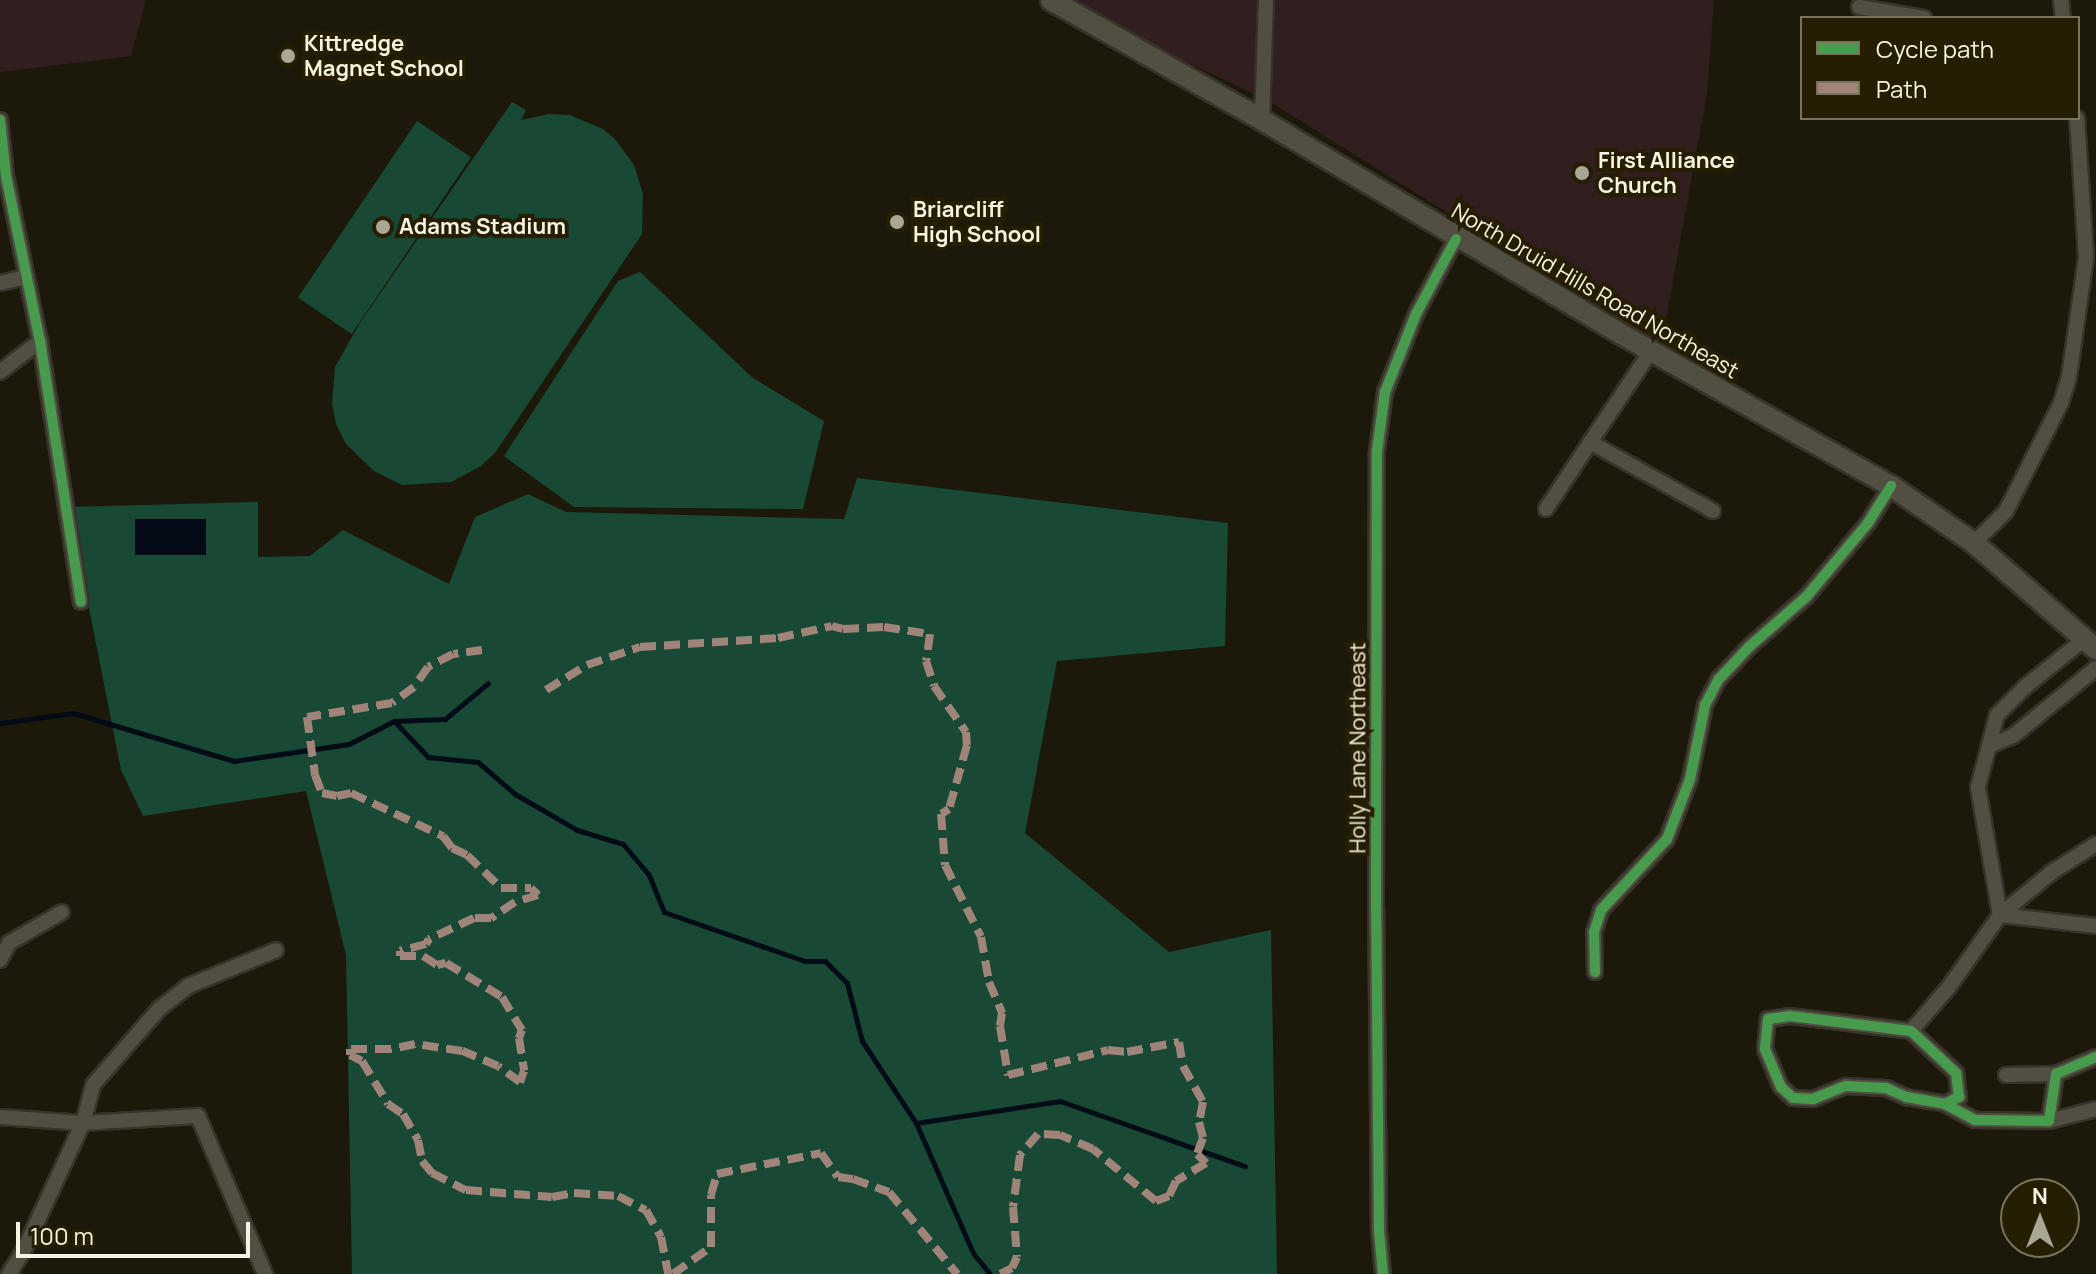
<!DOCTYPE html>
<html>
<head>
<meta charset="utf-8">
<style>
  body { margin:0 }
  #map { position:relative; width:2096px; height:1274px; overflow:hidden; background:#1d190a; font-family:Manrope,sans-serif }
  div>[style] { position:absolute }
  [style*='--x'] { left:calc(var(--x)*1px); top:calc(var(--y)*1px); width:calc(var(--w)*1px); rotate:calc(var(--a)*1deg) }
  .commercial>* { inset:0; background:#301f1e }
  .green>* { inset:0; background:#174934; transform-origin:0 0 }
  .water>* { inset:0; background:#030c16; transform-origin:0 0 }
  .stream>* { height:5px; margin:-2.5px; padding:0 2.5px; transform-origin:2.5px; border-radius:2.5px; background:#030c16 }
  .roads { filter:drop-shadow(2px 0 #37332a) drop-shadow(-2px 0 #37332a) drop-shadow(0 2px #37332a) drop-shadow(0 -2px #37332a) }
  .street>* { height:14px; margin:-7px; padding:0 7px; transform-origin:7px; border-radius:7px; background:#514e42 }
  .secondary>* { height:20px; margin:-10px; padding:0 10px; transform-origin:10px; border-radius:10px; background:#514e42 }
  .quiet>* { height:8px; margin-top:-4px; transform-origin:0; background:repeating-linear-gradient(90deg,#a18479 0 16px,transparent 0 24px) }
  .cycleway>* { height:10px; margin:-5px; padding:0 5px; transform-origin:5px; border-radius:5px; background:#469c4c }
  .dots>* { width:22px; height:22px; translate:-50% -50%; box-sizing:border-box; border:4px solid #251e02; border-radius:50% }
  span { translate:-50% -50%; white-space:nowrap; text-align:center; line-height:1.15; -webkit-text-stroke:8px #251e02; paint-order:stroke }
  .poi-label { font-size:22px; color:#f7f3e2; font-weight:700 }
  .left { translate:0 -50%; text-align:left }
  .street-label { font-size:22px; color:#f7f3e2 }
  .legend { position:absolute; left:1800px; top:16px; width:280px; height:104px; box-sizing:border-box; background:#251e02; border:2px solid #79735c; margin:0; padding:10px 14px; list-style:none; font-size:24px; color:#f7f3e2 }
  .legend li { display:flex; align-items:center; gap:16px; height:40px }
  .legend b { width:40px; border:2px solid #79735c }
  .north { position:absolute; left:2000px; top:1178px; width:80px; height:80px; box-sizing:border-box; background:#251e02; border:2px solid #79735c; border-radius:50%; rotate:0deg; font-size:22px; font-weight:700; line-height:32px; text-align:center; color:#f7f3e2 }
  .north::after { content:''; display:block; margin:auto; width:28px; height:36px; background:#aba796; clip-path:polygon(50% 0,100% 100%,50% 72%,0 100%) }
  .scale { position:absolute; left:16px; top:1222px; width:234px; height:36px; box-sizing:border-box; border:4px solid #f7f3e2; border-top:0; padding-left:10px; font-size:24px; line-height:28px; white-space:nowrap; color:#f7f3e2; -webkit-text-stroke:6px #251e02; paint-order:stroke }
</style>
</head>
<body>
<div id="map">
  <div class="commercial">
    <div style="clip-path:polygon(0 0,146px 0,131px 56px,0 72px)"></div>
    <div style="clip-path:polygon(1054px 0,1714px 0,1707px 93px,1661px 346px,1269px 101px)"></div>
  </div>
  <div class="green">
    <div style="clip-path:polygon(512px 102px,526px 110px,521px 120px,549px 114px,570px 115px,603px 129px,615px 139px,634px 165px,643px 194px,642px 234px,495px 453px,481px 466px,451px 482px,402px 485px,374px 471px,346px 444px,336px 424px,332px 404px,335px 367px,360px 323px)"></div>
    <div style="left:417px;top:121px;width:65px;height:213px;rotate:34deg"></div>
    <div style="clip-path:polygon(640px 272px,753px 378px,824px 421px,803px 509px,574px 507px,504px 456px,618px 281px)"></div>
    <div style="clip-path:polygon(857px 478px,1228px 523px,1225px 646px,1057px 661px,1025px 833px,1169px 952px,1271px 930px,1277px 1274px,352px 1274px,346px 955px,306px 791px,143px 816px,121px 770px,69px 507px,258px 502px,258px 557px,310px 556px,343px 530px,449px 584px,475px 517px,528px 494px,566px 512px,844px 519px)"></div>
  </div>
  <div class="water">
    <div style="left:206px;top:519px;width:36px;height:71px;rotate:90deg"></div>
  </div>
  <div class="stream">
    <div style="--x:395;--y:721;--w:50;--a:-2.3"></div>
    <div style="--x:445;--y:719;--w:56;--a:-39.9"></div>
    <div style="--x:0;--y:723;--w:74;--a:-7.8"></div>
    <div style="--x:73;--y:713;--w:168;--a:16.6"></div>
    <div style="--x:234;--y:761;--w:116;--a:-8.4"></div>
    <div style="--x:349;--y:744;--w:51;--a:-27.1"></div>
    <div style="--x:394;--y:721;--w:50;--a:46.6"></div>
    <div style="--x:428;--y:757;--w:50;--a:5.7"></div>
    <div style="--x:478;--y:762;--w:49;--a:40.9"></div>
    <div style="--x:515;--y:794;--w:72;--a:30.1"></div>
    <div style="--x:577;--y:830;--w:48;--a:16.9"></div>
    <div style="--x:623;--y:844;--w:40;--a:50"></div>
    <div style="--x:649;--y:875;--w:40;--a:68"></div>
    <div style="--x:664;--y:912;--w:149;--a:19.2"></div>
    <div style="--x:805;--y:961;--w:20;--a:0"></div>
    <div style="--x:825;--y:961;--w:31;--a:45"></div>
    <div style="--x:847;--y:983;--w:60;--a:75.5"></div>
    <div style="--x:862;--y:1041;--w:98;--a:56.6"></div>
    <div style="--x:916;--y:1123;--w:142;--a:66.3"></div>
    <div style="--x:973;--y:1253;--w:27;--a:51"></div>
    <div style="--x:916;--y:1123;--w:146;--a:-8.7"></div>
    <div style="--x:1060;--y:1101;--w:196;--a:19.4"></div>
  </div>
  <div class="roads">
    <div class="street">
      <div style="--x:2061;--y:0;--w:18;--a:84"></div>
      <div style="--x:1859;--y:7;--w:66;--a:9.6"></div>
      <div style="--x:0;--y:120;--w:56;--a:83.9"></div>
      <div style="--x:6;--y:176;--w:168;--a:78.4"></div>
      <div style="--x:40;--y:341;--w:264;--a:81.1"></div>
      <div style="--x:1262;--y:120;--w:120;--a:-88.1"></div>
      <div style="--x:0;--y:283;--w:27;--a:-13"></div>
      <div style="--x:0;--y:372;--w:51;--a:-37.8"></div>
      <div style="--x:1590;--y:442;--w:141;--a:29.3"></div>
      <div style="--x:1546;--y:509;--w:190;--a:-56.4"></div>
      <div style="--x:1974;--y:543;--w:45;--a:-45"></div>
      <div style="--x:2006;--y:511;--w:121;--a:-63"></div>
      <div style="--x:2061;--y:403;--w:27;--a:-73"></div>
      <div style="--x:2069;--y:377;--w:121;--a:-81.9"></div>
      <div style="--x:2086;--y:257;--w:139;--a:-93.7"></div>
      <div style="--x:1989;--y:746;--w:26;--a:-23"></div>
      <div style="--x:2013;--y:736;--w:107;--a:-39.3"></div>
      <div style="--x:2096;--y:844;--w:52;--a:147.5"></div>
      <div style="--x:2052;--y:872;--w:67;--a:140.4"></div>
      <div style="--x:2000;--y:915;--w:97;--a:6.5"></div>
      <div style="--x:0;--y:960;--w:19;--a:-62"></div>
      <div style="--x:9;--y:943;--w:61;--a:-30.3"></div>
      <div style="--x:1595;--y:972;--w:40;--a:-91.4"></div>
      <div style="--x:1594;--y:932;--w:23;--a:-72"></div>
      <div style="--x:1601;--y:910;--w:97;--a:-47.1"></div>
      <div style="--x:1667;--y:839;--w:64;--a:-69"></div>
      <div style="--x:1690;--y:779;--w:76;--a:-78.5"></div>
      <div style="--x:1705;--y:705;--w:30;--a:-62"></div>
      <div style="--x:1719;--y:679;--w:44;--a:-46.8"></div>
      <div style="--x:1749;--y:647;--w:77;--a:-41.3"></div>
      <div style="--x:1807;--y:596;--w:95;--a:-50.1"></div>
      <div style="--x:1868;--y:523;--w:44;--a:-58.1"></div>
      <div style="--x:1911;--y:1031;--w:58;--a:-49.2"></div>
      <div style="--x:1949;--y:987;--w:88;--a:-54.7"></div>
      <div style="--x:2000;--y:915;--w:130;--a:-99.8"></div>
      <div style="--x:1978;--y:787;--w:74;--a:-75.2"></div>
      <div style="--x:1997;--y:715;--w:41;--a:-45"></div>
      <div style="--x:2026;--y:686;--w:77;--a:-38.7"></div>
      <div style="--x:2006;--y:1075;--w:50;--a:-1.1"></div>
      <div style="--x:1945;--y:1104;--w:16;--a:-27"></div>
      <div style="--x:1959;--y:1097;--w:24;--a:-97"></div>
      <div style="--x:1956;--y:1073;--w:62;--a:-137"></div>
      <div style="--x:1911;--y:1031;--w:122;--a:-172.9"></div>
      <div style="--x:1790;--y:1016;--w:22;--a:172"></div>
      <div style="--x:1768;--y:1019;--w:30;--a:96"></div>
      <div style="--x:1765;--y:1049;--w:41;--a:67.2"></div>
      <div style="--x:1781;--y:1087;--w:16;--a:43"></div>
      <div style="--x:1793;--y:1098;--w:20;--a:3"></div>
      <div style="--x:1813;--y:1099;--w:35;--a:-22"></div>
      <div style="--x:1846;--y:1086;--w:40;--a:2.9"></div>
      <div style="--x:1886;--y:1088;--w:22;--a:24"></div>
      <div style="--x:1906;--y:1097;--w:40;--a:10"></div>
      <div style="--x:1945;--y:1104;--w:34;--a:28"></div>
      <div style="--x:1975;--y:1120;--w:74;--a:0.8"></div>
      <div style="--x:2049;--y:1121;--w:48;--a:-81.5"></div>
      <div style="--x:2056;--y:1074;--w:43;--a:-23"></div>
      <div style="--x:0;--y:1117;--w:83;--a:4.1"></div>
      <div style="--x:83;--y:1123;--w:115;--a:-3.5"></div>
      <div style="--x:198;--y:1116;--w:172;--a:67"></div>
      <div style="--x:2049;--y:1121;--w:49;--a:-14.3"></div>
      <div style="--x:9;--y:1274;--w:26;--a:-58"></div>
      <div style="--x:23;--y:1252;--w:142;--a:-65.1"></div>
      <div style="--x:83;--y:1123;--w:39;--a:-75"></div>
      <div style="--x:93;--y:1085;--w:101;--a:-49"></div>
      <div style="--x:159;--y:1009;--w:37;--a:-38"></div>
      <div style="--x:188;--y:986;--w:95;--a:-22.2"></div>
      <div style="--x:1383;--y:1274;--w:42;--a:-95.4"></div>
      <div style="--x:1379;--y:1232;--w:323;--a:-90.5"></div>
      <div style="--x:1376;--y:909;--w:458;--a:-89.9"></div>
      <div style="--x:1377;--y:451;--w:60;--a:-82.3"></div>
      <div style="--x:1385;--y:392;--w:84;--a:-68.3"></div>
      <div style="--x:1416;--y:314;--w:85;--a:-61.9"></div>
    </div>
    <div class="secondary">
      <div style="--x:1051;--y:0;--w:243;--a:29.6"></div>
      <div style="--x:1262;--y:120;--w:418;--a:30.8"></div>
      <div style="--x:1621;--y:334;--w:310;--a:29.4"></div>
      <div style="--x:1891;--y:486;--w:101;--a:34.5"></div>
      <div style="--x:1974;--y:543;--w:162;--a:41"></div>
    </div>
  </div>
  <div class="quiet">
    <div style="--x:482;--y:650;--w:29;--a:172"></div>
    <div style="--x:453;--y:654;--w:28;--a:153"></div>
    <div style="--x:428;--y:667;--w:24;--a:125"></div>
    <div style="--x:414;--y:687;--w:27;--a:144"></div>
    <div style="--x:392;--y:703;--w:86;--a:170.6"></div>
    <div style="--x:307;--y:717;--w:59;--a:82.1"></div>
    <div style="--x:315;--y:775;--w:19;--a:69"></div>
    <div style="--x:322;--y:793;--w:15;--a:11"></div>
    <div style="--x:337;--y:796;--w:14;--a:-12"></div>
    <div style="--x:351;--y:793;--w:102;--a:25.1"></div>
    <div style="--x:443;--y:836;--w:15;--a:53"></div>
    <div style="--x:452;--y:848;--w:17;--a:25"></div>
    <div style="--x:467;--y:855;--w:47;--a:44.1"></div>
    <div style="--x:501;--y:888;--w:30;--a:0"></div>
    <div style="--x:531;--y:888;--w:10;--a:45"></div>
    <div style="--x:538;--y:895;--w:24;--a:163"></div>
    <div style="--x:515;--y:902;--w:29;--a:146"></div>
    <div style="--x:491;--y:918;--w:17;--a:180"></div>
    <div style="--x:474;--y:918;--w:50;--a:155"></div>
    <div style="--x:429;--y:939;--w:6;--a:121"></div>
    <div style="--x:426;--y:944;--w:27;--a:165"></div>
    <div style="--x:400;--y:951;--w:5;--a:90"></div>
    <div style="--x:400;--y:956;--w:23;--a:0"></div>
    <div style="--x:423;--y:956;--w:17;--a:33"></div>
    <div style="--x:437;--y:965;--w:9;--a:-13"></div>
    <div style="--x:446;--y:963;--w:66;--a:31.3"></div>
    <div style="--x:502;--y:997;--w:39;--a:59"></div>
    <div style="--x:522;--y:1030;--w:9;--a:111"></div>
    <div style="--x:519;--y:1038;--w:33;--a:81"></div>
    <div style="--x:524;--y:1071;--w:12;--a:110"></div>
    <div style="--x:520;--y:1082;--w:27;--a:-144"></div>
    <div style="--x:498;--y:1066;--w:39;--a:-157"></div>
    <div style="--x:462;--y:1051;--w:48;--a:-171.5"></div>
    <div style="--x:415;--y:1044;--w:25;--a:168"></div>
    <div style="--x:391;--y:1049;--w:41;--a:180"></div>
    <div style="--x:350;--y:1049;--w:6;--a:90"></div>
    <div style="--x:350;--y:1055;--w:13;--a:27"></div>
    <div style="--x:362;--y:1061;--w:50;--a:58.8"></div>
    <div style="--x:388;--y:1104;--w:18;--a:34"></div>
    <div style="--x:403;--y:1114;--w:30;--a:60"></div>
    <div style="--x:418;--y:1140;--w:21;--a:79"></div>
    <div style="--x:422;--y:1161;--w:16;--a:50"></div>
    <div style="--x:432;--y:1173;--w:38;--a:27"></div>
    <div style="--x:466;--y:1190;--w:86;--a:4.7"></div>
    <div style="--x:552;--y:1197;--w:22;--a:-10"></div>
    <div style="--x:574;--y:1193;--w:44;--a:3.9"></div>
    <div style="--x:618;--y:1196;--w:31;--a:27"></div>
    <div style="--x:646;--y:1210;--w:31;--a:61"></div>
    <div style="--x:661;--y:1237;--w:38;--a:79"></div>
    <div style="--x:546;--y:690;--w:48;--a:-31.4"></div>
    <div style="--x:587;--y:665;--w:56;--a:-18.8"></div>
    <div style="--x:640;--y:647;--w:138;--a:-3.7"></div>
    <div style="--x:778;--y:638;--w:55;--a:-12.5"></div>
    <div style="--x:832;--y:626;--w:11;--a:15"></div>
    <div style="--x:843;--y:629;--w:41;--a:-2.8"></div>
    <div style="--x:884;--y:627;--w:47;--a:8.7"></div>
    <div style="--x:930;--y:634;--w:27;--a:98"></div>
    <div style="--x:926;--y:661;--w:26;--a:72"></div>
    <div style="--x:934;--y:686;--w:56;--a:55.2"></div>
    <div style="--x:966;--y:732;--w:13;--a:86"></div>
    <div style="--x:967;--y:745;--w:66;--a:105.7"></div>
    <div style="--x:949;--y:809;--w:9;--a:148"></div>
    <div style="--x:941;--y:814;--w:51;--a:85.5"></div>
    <div style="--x:945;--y:865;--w:80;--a:63.4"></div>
    <div style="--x:981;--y:937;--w:46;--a:79.9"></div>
    <div style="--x:989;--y:982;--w:34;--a:67"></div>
    <div style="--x:1002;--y:1013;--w:13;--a:99"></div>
    <div style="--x:1000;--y:1026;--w:50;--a:80.7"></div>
    <div style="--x:1008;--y:1075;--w:103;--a:-14"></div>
    <div style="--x:1108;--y:1050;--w:19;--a:6"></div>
    <div style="--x:1127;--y:1052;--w:53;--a:-10.9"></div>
    <div style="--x:1179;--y:1042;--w:24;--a:81"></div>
    <div style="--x:1183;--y:1066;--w:41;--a:60.9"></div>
    <div style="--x:1203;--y:1102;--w:20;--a:101"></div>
    <div style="--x:1199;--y:1122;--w:16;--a:76"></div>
    <div style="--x:1203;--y:1138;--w:17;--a:111"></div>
    <div style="--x:1197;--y:1154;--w:13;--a:45"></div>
    <div style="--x:1206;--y:1163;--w:35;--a:149"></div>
    <div style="--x:1176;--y:1181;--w:17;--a:115"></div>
    <div style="--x:1169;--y:1196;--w:14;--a:159"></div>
    <div style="--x:1156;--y:1201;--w:82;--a:-140.5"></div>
    <div style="--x:1093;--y:1149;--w:36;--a:-157"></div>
    <div style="--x:1060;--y:1135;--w:22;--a:-177"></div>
    <div style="--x:1038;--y:1134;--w:28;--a:131"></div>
    <div style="--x:1020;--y:1155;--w:52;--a:97.7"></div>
    <div style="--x:1013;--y:1207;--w:50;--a:85.4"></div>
    <div style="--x:1017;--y:1257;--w:12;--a:114"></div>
    <div style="--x:1012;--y:1268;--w:13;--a:153"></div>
    <div style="--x:673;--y:1274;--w:47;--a:-35.4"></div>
    <div style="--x:711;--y:1247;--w:52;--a:-90"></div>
    <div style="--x:711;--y:1195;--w:22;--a:-74"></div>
    <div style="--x:717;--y:1174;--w:106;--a:-11.4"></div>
    <div style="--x:821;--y:1153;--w:29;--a:55"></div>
    <div style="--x:838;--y:1177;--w:15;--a:8"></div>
    <div style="--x:853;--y:1179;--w:38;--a:20"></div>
    <div style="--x:889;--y:1192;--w:107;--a:50.3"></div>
  </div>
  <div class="cycleway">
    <div style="--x:0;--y:120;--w:56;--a:83.9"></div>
    <div style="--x:6;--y:176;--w:168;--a:78.4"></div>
    <div style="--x:40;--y:341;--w:264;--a:81.1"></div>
    <div style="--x:1595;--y:972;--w:40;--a:-91.4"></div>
    <div style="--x:1594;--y:932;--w:23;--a:-72"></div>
    <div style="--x:1601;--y:910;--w:97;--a:-47.1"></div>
    <div style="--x:1667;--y:839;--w:64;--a:-69"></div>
    <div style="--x:1690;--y:779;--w:76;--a:-78.5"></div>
    <div style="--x:1705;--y:705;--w:30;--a:-62"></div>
    <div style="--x:1719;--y:679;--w:44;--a:-46.8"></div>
    <div style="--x:1749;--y:647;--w:77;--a:-41.3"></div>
    <div style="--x:1807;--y:596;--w:95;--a:-50.1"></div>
    <div style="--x:1868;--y:523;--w:44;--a:-58.1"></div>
    <div style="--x:1945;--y:1104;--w:16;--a:-27"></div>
    <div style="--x:1959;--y:1097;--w:24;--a:-97"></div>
    <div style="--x:1956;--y:1073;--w:62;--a:-137"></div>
    <div style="--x:1911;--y:1031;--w:122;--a:-172.9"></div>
    <div style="--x:1790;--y:1016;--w:22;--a:172"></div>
    <div style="--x:1768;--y:1019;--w:30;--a:96"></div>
    <div style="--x:1765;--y:1049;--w:41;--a:67.2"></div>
    <div style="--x:1781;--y:1087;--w:16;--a:43"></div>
    <div style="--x:1793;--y:1098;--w:20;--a:3"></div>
    <div style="--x:1813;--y:1099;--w:35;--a:-22"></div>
    <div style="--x:1846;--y:1086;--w:40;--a:2.9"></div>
    <div style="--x:1886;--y:1088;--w:22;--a:24"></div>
    <div style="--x:1906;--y:1097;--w:40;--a:10"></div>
    <div style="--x:1945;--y:1104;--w:34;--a:28"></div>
    <div style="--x:1975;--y:1120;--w:74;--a:0.8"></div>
    <div style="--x:2049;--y:1121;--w:48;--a:-81.5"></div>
    <div style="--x:2056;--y:1074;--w:43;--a:-23"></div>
    <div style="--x:1383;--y:1274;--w:42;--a:-95.4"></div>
    <div style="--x:1379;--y:1232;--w:323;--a:-90.5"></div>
    <div style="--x:1376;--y:909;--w:458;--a:-89.9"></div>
    <div style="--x:1377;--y:451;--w:60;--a:-82.3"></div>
    <div style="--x:1385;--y:392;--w:84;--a:-68.3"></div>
    <div style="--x:1416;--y:314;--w:85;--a:-61.9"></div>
  </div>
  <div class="dots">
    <div style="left:288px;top:56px;background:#aba796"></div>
    <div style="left:1582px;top:173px;background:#aba796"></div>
    <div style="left:897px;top:222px;background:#aba796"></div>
    <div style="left:383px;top:227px;background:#aba796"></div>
  </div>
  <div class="poi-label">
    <span class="left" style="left:304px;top:56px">Kittredge<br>Magnet School</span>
    <span class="left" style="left:1598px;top:173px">First Alliance<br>Church</span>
    <span class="left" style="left:913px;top:222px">Briarcliff<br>High School</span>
    <span class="left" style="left:399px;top:227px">Adams Stadium</span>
  </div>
  <div class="street-label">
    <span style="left:1595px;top:291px;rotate:30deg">North Druid Hills Road Northeast</span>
    <span style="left:1358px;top:748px;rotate:-90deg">Holly Lane Northeast</span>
  </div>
  <ul class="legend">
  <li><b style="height:10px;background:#469c4c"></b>Cycle path</li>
  <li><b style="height:10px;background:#a18479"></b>Path</li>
  </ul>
  <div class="north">N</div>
  <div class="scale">100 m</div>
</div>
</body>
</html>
